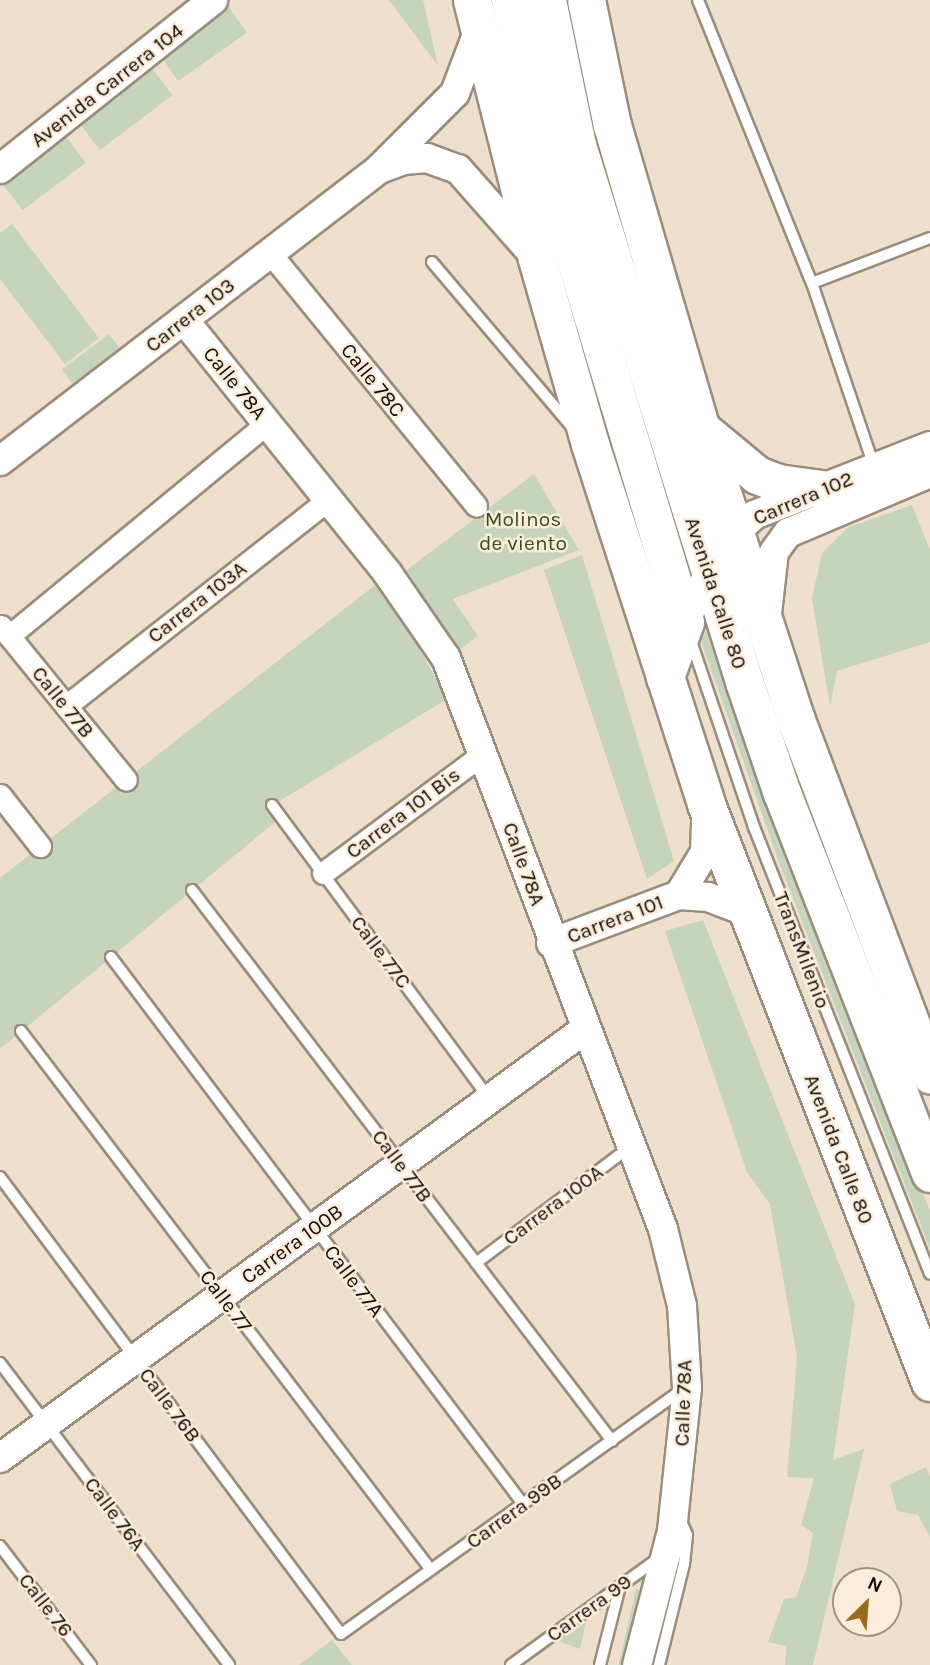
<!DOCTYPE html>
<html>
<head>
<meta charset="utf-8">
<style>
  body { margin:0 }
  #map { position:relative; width:930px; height:1665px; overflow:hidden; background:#efe0cd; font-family:Karla,sans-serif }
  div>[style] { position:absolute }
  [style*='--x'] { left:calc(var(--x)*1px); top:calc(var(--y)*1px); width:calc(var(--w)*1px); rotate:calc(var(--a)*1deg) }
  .green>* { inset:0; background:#c6d4bb; transform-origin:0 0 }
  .roads { filter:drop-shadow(2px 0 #9a8d7b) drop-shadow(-2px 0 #9a8d7b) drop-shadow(0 2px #9a8d7b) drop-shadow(0 -2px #9a8d7b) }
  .lane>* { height:10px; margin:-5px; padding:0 5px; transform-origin:5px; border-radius:5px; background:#fff }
  .street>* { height:21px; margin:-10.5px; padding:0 10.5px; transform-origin:10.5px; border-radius:10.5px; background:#fff }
  .secondary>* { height:28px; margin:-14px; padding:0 14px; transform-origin:14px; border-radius:14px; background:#fff }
  .highway>* { height:37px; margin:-18.5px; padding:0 18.5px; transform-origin:18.5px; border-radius:18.5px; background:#fff }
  span { translate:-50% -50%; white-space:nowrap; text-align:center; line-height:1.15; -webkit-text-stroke:5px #fcedda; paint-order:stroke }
  .street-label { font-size:21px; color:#110c06 }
  .park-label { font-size:21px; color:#374f20 }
  .north { position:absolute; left:832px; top:1567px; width:70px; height:70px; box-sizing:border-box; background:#fcedda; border:2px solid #9e9385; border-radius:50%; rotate:25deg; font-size:19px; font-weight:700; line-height:28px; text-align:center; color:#110c06 }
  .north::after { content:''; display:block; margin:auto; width:24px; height:32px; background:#9a6b1d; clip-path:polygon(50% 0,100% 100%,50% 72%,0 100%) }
</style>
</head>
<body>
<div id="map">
  <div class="green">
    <div style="left:224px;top:0;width:40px;height:84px;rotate:55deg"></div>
    <div style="clip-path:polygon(389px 0,423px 0,438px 66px)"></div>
    <div style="left:149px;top:64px;width:39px;height:91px;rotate:53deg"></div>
    <div style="left:64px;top:134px;width:36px;height:79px;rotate:53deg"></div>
    <div style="clip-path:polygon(12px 224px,99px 338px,65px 364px,0 279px,0 233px)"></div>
    <div style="left:109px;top:334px;width:21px;height:59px;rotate:53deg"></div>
    <div style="clip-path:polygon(534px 474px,579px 550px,453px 599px,478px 636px,458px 651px,404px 572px)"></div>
    <div style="clip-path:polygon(912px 505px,930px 550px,930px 642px,837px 671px,830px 706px,812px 598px,822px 553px,849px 527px)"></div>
    <div style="clip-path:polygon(582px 555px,674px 861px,647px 879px,544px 570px)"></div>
    <div style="clip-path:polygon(375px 585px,411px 634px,447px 699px,273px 805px,281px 817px,0 1049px,0 878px)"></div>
    <div style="clip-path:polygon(711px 622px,794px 856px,930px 1211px,930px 1249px,781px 868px,701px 641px)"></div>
    <div style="clip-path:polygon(703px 920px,855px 1304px,833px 1460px,864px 1449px,813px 1665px,785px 1665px,786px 1646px,768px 1642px,784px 1599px,796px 1597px,807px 1567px,813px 1533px,801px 1525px,814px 1478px,787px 1477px,797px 1357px,770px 1204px,747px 1172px,665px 931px)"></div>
    <div style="clip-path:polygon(926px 1467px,930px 1477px,930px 1537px,918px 1515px,897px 1511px,890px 1484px)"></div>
    <div style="left:636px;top:1589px;width:9px;height:78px;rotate:13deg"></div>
    <div style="clip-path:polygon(588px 1613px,580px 1649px,552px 1639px)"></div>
    <div style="clip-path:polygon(332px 1640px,352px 1665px,299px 1665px)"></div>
  </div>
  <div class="roads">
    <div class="lane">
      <div style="--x:698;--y:0;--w:305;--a:68.1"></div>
      <div style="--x:812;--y:283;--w:193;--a:71.3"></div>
      <div style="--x:432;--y:262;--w:218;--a:49.7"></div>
      <div style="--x:812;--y:283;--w:126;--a:-20.9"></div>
      <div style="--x:690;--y:638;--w:200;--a:71.3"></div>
      <div style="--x:754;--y:827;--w:480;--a:68.5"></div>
      <div style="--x:272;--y:805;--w:365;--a:53.5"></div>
      <div style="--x:192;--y:890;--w:693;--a:52.68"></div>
      <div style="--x:111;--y:957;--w:685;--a:53.01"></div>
      <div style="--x:21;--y:1031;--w:677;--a:52.74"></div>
      <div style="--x:0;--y:1177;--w:570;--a:53.27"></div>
      <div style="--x:341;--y:1634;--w:418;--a:-35.6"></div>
      <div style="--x:476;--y:1263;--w:193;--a:-37"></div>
      <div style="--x:0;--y:1363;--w:379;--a:52.8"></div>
      <div style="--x:0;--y:1546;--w:150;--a:52.6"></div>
      <div style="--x:511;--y:1665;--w:183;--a:-35.9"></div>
      <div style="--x:600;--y:1665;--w:81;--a:-75.8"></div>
      <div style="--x:659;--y:1665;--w:104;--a:-76.1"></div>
      <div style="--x:684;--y:1564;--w:29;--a:-84"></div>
      <div style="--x:687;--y:1535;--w:15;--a:-113"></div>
    </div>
    <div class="street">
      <div style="--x:270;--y:253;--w:326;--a:50.8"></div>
      <div style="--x:1;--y:626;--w:198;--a:50.9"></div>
      <div style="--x:9;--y:636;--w:335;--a:-39.5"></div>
      <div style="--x:66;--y:706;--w:335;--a:-38.2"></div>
      <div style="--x:0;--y:795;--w:65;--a:51.9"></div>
      <div style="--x:323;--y:873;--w:201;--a:-36.7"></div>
    </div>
    <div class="secondary">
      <div style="--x:382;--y:168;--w:23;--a:-20"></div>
      <div style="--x:404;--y:160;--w:23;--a:-5"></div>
      <div style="--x:427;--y:158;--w:33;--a:20"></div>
      <div style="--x:458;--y:169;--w:113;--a:48.6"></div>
      <div style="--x:0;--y:169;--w:272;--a:-38.4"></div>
      <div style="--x:184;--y:320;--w:326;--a:51.2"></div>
      <div style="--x:388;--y:574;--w:102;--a:55.4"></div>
      <div style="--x:446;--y:658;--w:611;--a:69.19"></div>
      <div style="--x:663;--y:1229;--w:79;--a:76.1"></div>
      <div style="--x:682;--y:1306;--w:82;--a:86.5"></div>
      <div style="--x:687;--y:1388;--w:144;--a:96"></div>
      <div style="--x:672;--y:1531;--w:138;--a:104.6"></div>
      <div style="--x:0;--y:461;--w:478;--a:-37.6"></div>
      <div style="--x:379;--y:169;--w:107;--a:-45"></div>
      <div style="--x:455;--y:93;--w:68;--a:-69.4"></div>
      <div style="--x:767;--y:614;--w:62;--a:-83.6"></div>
      <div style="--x:774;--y:552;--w:24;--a:-54"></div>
      <div style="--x:788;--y:533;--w:154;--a:-22.9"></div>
      <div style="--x:685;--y:622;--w:55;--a:-64.4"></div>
      <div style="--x:709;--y:572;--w:48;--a:-56"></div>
      <div style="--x:736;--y:532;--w:25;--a:-43"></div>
      <div style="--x:754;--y:515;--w:189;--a:-21.4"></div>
      <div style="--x:679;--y:895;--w:50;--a:-58.8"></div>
      <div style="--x:705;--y:852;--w:38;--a:-88"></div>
      <div style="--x:551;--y:943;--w:137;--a:-20.6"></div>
      <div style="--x:679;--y:895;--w:29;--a:4"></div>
      <div style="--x:708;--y:897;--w:42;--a:21"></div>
      <div style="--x:0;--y:1458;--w:724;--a:-36.24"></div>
    </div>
    <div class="highway">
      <div style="--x:472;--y:0;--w:267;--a:75.9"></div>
      <div style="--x:537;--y:259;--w:192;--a:74"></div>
      <div style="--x:590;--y:444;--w:378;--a:72.1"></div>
      <div style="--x:706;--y:804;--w:620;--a:68.82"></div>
      <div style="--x:510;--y:0;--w:204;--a:76.7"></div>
      <div style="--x:557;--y:199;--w:442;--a:73.2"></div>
      <div style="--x:685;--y:622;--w:59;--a:110"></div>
      <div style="--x:547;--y:0;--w:148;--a:78.3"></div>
      <div style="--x:577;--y:145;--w:565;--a:72.69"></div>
      <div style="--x:745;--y:684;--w:115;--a:71.3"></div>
      <div style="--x:782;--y:793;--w:408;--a:68.7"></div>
      <div style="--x:586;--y:0;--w:128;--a:78.3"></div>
      <div style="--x:612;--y:125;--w:313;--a:73.7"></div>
      <div style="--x:700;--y:425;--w:310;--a:72"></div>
      <div style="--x:796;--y:720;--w:379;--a:69.3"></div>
      <div style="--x:705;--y:432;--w:67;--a:39.6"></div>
      <div style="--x:757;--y:475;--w:22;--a:21"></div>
      <div style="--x:778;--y:483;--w:44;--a:7.8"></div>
    </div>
  </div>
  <div class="street-label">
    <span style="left:107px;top:85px;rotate:-38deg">Avenida Carrera 104</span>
    <span style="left:190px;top:315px;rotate:-38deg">Carrera 103</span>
    <span style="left:373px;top:380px;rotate:51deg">Calle 78C</span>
    <span style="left:235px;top:383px;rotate:51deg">Calle 78A</span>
    <span style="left:803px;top:498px;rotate:-23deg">Carrera 102</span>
    <span style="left:716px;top:593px;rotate:72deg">Avenida Calle 80</span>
    <span style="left:197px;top:602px;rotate:-38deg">Carrera 103A</span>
    <span style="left:63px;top:702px;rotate:51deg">Calle 77B</span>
    <span style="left:403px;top:813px;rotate:-37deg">Carrera 101 Bis</span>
    <span style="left:524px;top:864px;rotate:70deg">Calle 78A</span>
    <span style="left:615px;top:919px;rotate:-21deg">Carrera 101</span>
    <span style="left:802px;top:950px;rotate:69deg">TransMilenio</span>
    <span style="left:381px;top:952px;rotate:53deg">Calle 77C</span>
    <span style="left:839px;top:1149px;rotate:69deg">Avenida Calle 80</span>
    <span style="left:402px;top:1166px;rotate:53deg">Calle 77B</span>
    <span style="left:553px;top:1205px;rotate:-37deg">Carrera 100A</span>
    <span style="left:292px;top:1244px;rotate:-36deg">Carrera 100B</span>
    <span style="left:354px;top:1281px;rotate:53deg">Calle 77A</span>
    <span style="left:226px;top:1301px;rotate:53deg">Calle 77</span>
    <span style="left:683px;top:1403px;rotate:-88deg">Calle 78A</span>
    <span style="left:170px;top:1405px;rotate:53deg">Calle 76B</span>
    <span style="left:514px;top:1511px;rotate:-36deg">Carrera 99B</span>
    <span style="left:115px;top:1514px;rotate:53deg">Calle 76A</span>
    <span style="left:46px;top:1605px;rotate:52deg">Calle 76</span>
    <span style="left:589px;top:1608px;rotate:-36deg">Carrera 99</span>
  </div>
  <div class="park-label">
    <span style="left:523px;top:531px">Molinos<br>de viento</span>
  </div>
  <div class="north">N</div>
</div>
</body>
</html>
